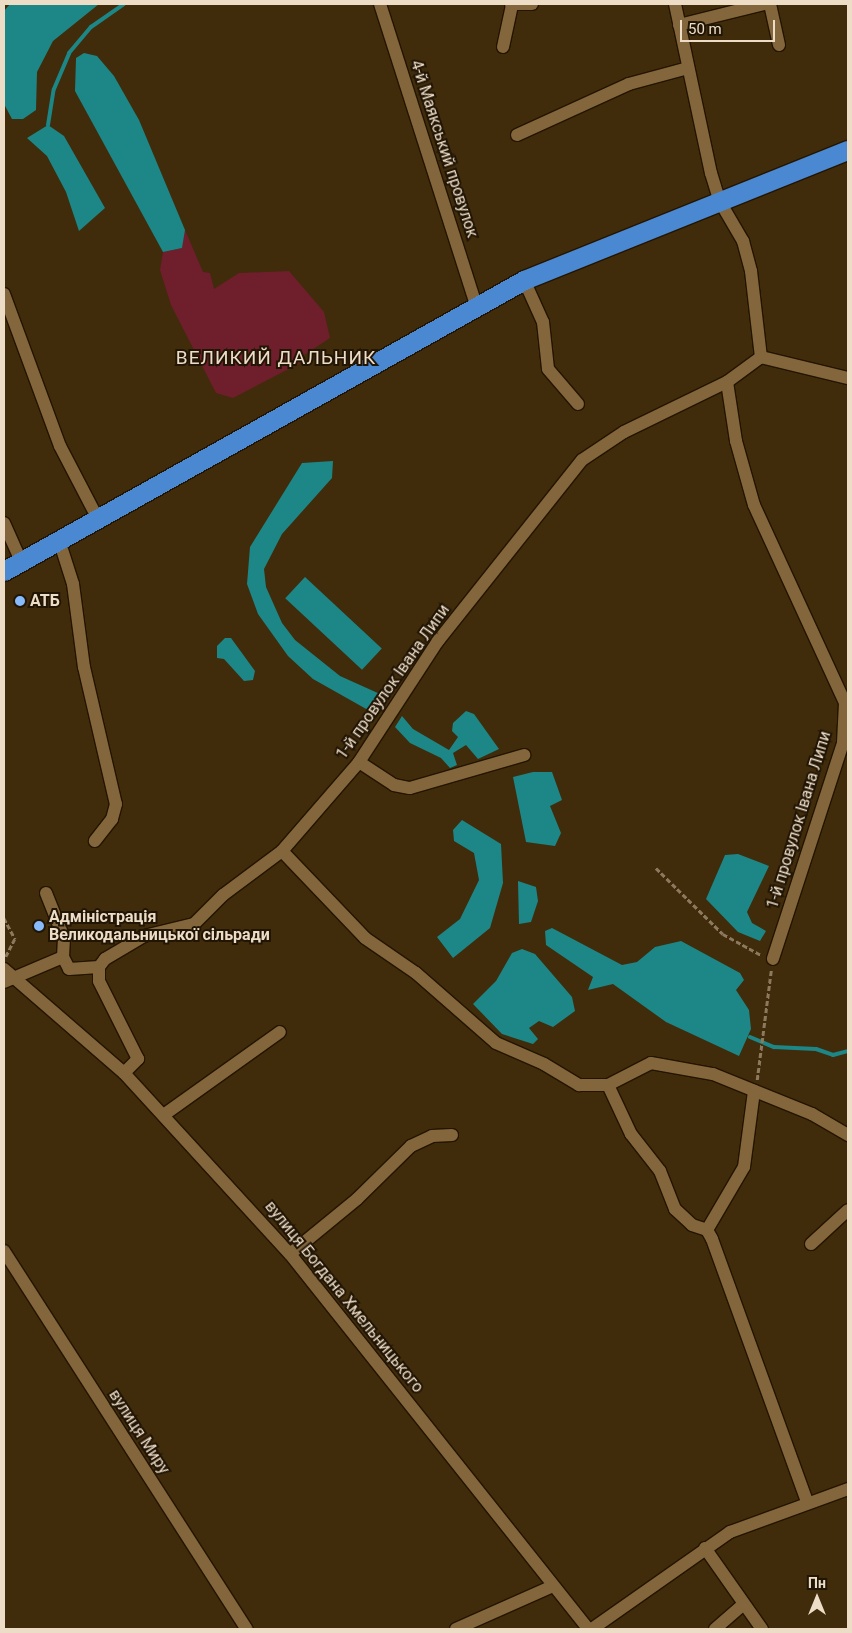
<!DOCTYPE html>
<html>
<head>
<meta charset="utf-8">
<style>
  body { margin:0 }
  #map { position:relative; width:852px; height:1633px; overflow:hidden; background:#402b0b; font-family:Roboto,sans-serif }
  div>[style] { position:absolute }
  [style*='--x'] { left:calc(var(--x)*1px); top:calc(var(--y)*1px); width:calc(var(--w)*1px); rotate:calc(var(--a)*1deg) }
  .green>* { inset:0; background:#6f1e2c }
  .water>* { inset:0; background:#1c8786; transform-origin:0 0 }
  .stream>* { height:4px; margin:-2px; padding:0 2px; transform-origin:2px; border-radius:2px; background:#1c8786 }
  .path>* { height:2.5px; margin-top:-1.25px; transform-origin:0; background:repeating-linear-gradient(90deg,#8c795e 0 5px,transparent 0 7.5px) }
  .roads { filter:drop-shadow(1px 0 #231501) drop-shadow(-1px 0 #231501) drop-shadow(0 1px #231501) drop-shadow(0 -1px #231501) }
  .minor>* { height:12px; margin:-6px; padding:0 6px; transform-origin:6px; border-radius:6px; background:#84663d }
  .highway>* { height:19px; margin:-9.5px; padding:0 9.5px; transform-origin:9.5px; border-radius:9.5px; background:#4b88d2 }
  .dots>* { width:14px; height:14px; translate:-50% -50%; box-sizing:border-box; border:2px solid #211505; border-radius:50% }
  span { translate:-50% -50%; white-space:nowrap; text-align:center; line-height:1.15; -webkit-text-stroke:4px #211505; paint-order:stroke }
  .street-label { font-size:16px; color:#edddc7 }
  .poi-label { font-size:16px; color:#edddc7; font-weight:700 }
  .left { translate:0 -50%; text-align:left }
  .quarter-label { font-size:19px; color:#edddc7; letter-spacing:1px }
  .frame { position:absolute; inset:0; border:5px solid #edddc7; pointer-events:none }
  .north { position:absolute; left:792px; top:1573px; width:50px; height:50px; -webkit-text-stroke:4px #211505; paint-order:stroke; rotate:0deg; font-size:14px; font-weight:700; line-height:20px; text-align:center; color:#edddc7 }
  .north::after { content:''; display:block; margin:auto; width:18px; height:22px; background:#edddc7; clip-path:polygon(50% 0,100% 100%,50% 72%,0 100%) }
  .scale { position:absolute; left:680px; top:20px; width:95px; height:22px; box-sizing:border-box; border:2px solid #edddc7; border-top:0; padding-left:6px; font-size:15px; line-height:18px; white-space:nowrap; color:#edddc7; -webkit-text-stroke:4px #211505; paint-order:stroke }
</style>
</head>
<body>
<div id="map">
  <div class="green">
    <div style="clip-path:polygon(185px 230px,203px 272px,210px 273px,214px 289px,239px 273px,289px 271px,324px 312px,330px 338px,304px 355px,302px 362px,233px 398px,216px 393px,171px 305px,160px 270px,163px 252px,182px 248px)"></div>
  </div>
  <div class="water">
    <div style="clip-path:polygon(10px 4px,99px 4px,53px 41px,37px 72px,36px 110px,23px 119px,12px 119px,4px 104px,4px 11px)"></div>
    <div style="clip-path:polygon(84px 53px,97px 56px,114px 76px,139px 120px,185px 230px,182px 248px,163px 252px,75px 91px,76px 58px)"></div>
    <div style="clip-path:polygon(48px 125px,64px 136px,105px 208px,79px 231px,66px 192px,47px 156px,27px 138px)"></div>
    <div style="clip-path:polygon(333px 461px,332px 478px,282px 534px,264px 569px,266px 587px,282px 623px,295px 640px,340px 676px,380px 694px,379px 705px,368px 710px,313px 679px,288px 656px,258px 614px,247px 584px,250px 547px,302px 463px)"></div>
    <div style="left:305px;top:577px;width:105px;height:29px;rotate:43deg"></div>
    <div style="clip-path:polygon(225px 638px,231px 638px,255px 671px,253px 680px,244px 681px,224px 659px,217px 658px,217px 646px)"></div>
    <div style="clip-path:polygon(466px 711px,474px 714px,499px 749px,478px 759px,466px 745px,453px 753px,457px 765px,450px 768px,441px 758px,410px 743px,395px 727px,402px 716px,413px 729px,449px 750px,458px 737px,452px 731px,453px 723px)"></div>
    <div style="clip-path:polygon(533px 772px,552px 772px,562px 800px,550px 806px,561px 833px,555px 846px,526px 842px,513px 777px)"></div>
    <div style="clip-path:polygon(462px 820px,501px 844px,503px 883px,490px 928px,453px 958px,437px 937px,460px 919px,479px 880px,474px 853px,454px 841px,453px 830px)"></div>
    <div style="clip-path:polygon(738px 854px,769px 866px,747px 912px,752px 923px,766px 931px,760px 941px,738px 932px,706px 899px,725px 855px)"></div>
    <div style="clip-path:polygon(518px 881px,536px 887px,538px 901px,531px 922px,519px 924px)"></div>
    <div style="clip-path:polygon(552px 928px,622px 965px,637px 962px,655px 947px,681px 941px,740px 973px,744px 980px,736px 990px,749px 1010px,751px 1029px,739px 1056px,666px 1022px,613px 984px,588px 990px,593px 977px,546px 945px,545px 931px)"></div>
    <div style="clip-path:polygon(522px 949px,535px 954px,572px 997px,575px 1011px,553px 1027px,539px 1021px,529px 1028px,538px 1039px,533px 1044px,502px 1034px,473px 1004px,496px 981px,512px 953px)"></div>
  </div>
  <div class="stream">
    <div style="--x:48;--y:125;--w:36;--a:-81"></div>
    <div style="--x:54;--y:89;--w:39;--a:-67"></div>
    <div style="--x:69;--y:53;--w:34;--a:-50"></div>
    <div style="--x:91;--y:27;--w:40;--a:-34.9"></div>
    <div style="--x:750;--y:1037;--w:26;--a:23"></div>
    <div style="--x:774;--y:1047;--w:42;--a:2.7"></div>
    <div style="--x:816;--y:1049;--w:18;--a:19"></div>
    <div style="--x:833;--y:1055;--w:16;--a:-15"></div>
  </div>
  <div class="path">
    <div style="--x:656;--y:868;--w:94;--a:44.6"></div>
    <div style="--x:723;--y:934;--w:43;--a:28.9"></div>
    <div style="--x:4;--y:918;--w:24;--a:62"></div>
    <div style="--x:15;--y:939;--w:20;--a:117"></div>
    <div style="--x:757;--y:1080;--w:111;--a:-82.7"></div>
  </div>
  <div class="roads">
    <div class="minor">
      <div style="--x:380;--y:4;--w:316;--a:72.3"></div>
      <div style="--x:511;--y:4;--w:21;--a:0"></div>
      <div style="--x:675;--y:4;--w:173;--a:78"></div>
      <div style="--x:711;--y:173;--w:28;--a:73"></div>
      <div style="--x:719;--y:200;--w:48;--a:59.7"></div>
      <div style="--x:743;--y:241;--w:31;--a:75"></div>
      <div style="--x:751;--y:271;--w:87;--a:83.4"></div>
      <div style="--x:761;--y:357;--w:42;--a:143.7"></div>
      <div style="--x:727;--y:382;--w:60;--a:81.3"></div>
      <div style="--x:736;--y:441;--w:66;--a:74.3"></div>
      <div style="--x:754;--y:505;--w:218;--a:65.3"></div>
      <div style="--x:845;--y:703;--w:40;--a:92.9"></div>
      <div style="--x:843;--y:743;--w:227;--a:108"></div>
      <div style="--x:770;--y:4;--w:42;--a:77.6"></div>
      <div style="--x:679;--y:25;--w:88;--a:-13.9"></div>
      <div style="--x:503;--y:47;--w:43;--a:-77.9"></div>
      <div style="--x:517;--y:135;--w:123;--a:-24.5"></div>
      <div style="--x:629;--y:84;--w:61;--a:-15.2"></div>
      <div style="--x:524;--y:280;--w:46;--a:65.7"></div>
      <div style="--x:543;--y:322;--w:47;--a:83.9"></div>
      <div style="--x:548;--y:369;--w:46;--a:49.4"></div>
      <div style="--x:4;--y:294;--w:162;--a:69.8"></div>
      <div style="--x:60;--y:446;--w:82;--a:62.5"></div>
      <div style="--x:761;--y:357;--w:89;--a:13.6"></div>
      <div style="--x:4;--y:523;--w:42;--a:65.9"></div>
      <div style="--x:59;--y:540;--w:46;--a:72.3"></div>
      <div style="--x:73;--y:584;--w:84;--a:82.5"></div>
      <div style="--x:84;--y:667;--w:141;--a:76.9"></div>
      <div style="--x:116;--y:804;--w:16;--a:105"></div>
      <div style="--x:112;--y:819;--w:28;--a:128"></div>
      <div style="--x:359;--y:762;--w:42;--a:33.3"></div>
      <div style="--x:394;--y:785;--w:16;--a:11"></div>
      <div style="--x:410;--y:788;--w:119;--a:-16.1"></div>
      <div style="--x:282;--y:851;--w:120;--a:46.3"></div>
      <div style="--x:365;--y:938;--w:62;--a:34.5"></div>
      <div style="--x:416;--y:973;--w:106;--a:41.2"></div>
      <div style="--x:496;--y:1043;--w:52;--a:23.6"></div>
      <div style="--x:544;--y:1064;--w:41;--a:31"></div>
      <div style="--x:579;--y:1085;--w:29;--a:0"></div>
      <div style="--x:608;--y:1085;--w:54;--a:64.9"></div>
      <div style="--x:631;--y:1134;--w:47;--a:51.9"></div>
      <div style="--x:660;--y:1171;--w:41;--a:68.5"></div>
      <div style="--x:675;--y:1209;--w:23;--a:43"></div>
      <div style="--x:692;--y:1225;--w:16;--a:18"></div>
      <div style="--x:707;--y:1230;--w:10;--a:61"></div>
      <div style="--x:712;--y:1239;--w:279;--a:70.1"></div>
      <div style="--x:46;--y:893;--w:48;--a:68.2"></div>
      <div style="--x:64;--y:938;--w:19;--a:93"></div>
      <div style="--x:4;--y:969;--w:159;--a:40.9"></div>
      <div style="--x:124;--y:1073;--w:246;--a:47.5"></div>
      <div style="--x:290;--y:1254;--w:479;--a:51.5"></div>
      <div style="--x:4;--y:982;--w:64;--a:-23"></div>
      <div style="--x:63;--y:957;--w:13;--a:63"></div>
      <div style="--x:69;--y:969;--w:30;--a:-4"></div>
      <div style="--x:124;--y:1073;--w:20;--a:-45"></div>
      <div style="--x:138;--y:1059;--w:87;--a:-116.6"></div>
      <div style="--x:99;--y:981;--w:14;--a:-90"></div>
      <div style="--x:99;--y:967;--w:10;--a:-53"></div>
      <div style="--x:105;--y:959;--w:45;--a:-30.5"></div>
      <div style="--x:144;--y:936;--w:51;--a:-13.5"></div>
      <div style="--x:194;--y:924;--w:41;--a:-45"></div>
      <div style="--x:223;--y:895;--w:74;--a:-36.7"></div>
      <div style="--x:282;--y:851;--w:118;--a:-49.1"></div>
      <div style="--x:359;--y:762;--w:145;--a:-56.9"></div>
      <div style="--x:438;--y:641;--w:231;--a:-51.5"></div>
      <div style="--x:582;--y:460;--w:50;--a:-33.7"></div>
      <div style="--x:624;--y:432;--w:114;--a:-25.9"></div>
      <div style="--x:608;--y:1085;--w:48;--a:-27.1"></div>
      <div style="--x:651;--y:1063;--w:63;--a:10.1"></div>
      <div style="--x:713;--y:1074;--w:107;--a:22"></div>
      <div style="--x:812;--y:1114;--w:42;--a:30.3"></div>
      <div style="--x:165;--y:1114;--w:141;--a:-35.5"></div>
      <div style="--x:707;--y:1230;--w:73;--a:-59.6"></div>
      <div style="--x:744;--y:1167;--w:77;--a:-82.5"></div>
      <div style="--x:811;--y:1244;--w:50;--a:-42.6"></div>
      <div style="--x:4;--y:1251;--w:449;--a:57.3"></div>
      <div style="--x:290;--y:1254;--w:87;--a:-39.4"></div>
      <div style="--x:357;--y:1199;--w:76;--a:-44.5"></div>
      <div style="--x:411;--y:1146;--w:23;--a:-25"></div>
      <div style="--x:432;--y:1136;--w:20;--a:-3"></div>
      <div style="--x:705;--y:1548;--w:99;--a:54.9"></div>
      <div style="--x:456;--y:1629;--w:106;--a:-23.9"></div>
      <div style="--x:592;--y:1629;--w:169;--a:-35.1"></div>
      <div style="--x:730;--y:1532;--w:126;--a:-20"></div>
      <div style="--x:715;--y:1629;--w:38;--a:-41"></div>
    </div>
    <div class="highway">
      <div style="--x:4;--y:571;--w:596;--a:-29.23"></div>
      <div style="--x:524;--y:280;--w:349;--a:-21.9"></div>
    </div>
  </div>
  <div class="dots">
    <div style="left:20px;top:601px;background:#87bbfb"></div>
    <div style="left:39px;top:926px;background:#87bbfb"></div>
  </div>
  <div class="street-label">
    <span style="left:444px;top:149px;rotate:72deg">4-й Маякський провулок</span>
    <span style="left:393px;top:682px;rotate:-55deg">1-й провулок Івана Липи</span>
    <span style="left:799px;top:820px;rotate:-73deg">1-й провулок Івана Липи</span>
    <span style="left:344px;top:1297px;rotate:51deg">вулиця Богдана Хмельницького</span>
    <span style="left:139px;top:1432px;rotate:57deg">вулиця Миру</span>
  </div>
  <div class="poi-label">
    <span class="left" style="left:30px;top:601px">АТБ</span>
    <span class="left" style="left:49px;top:926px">Адміністрація<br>Великодальницької сільради</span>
  </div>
  <div class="quarter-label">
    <span style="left:276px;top:358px">ВЕЛИКИЙ ДАЛЬНИК</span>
  </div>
  <div class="frame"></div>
  <div class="north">Пн</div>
  <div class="scale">50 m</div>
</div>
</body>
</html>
